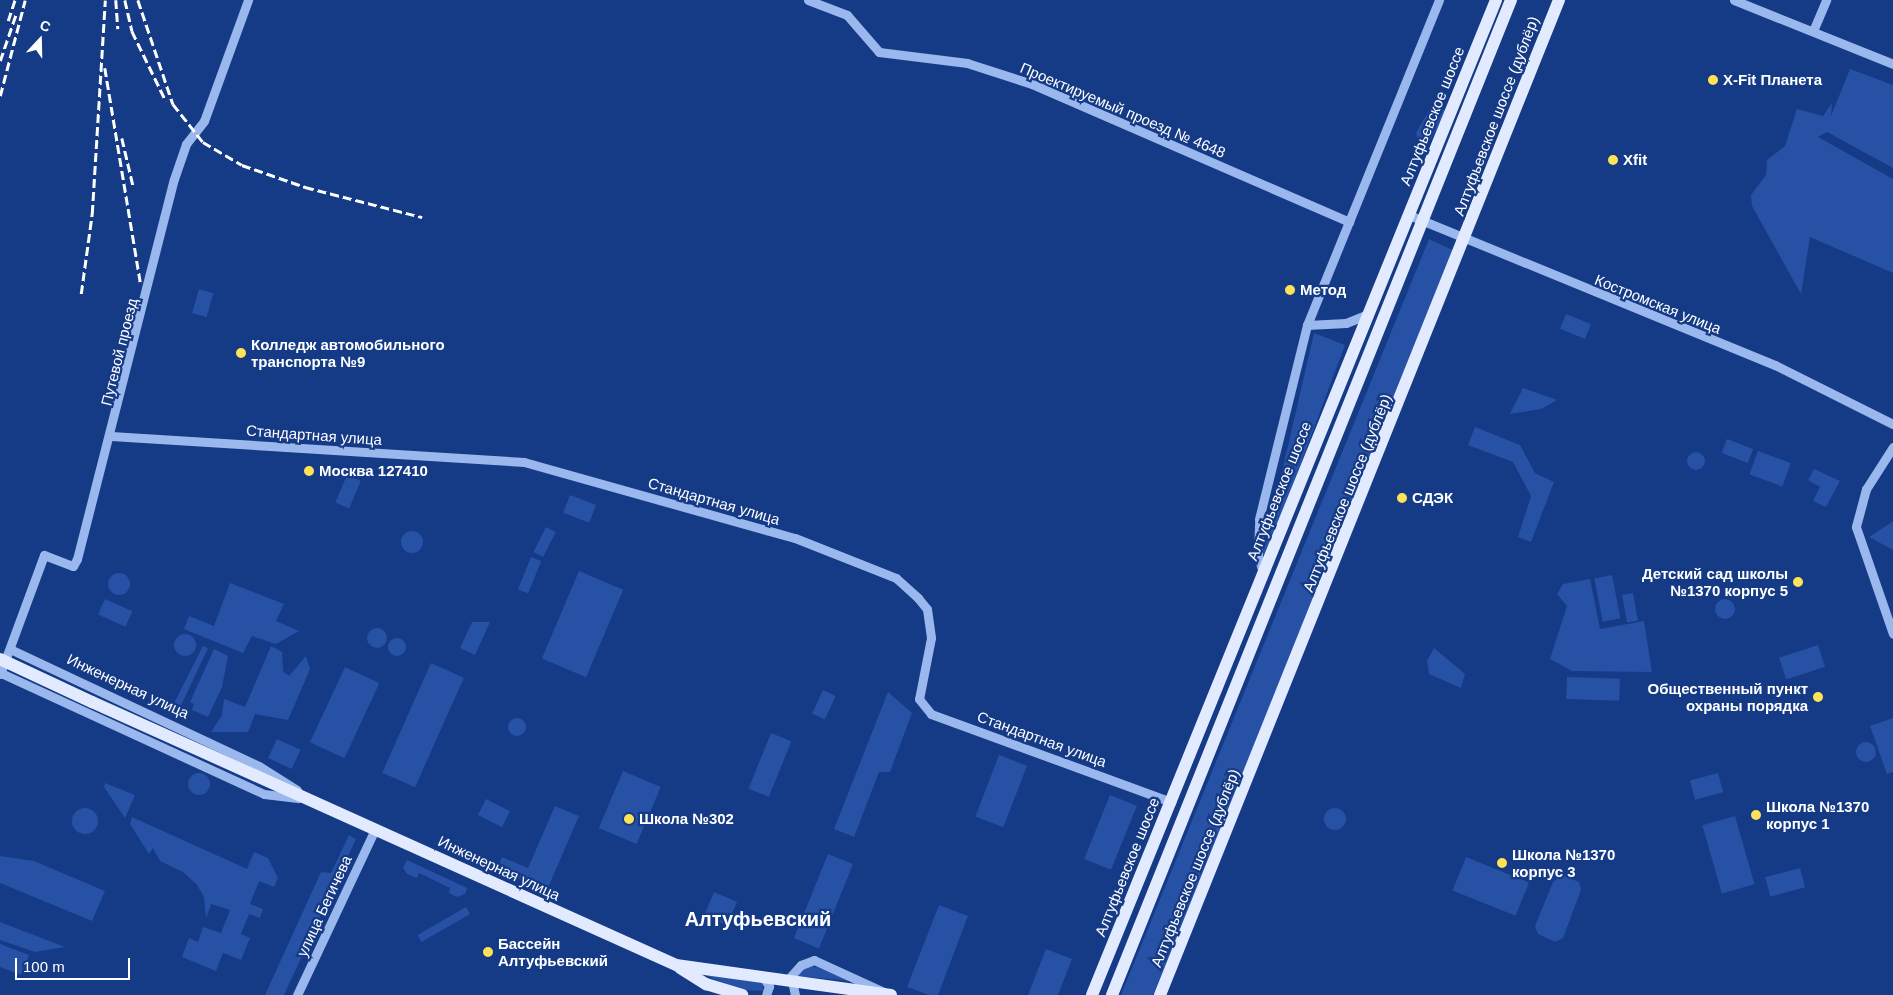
<!DOCTYPE html>
<html>
<head>
<meta charset="utf-8">
<style>
  body { margin:0 }
  #map { position:relative; width:1893px; height:995px; overflow:hidden; background:#153a86; font-family:Arial,sans-serif }
  div>[style] { position:absolute }
  [style*='--x'] { left:calc(var(--x)*1px); top:calc(var(--y)*1px); width:calc(var(--w)*1px); rotate:calc(var(--a)*1deg) }
  .green>* { inset:0; background:#2751a5; transform-origin:0 0 }
  .round { border-radius:50% }
  .minor>* { height:9px; margin:-4.5px; padding:0 4.5px; transform-origin:4.5px; border-radius:4.5px; background:#9ab7ee }
  .major>* { height:12px; margin:-6px; padding:0 6px; transform-origin:6px; border-radius:6px; background:#e1eaff }
  .rail>* { height:2.5px; margin-top:-1.25px; transform-origin:0; background:repeating-linear-gradient(90deg,#fff 0 9px,transparent 0 13px) }
  .major-bridge>* { height:12px; margin:-6px; padding:0 6px; transform-origin:6px; border-radius:6px; background:#e1eaff }
  .dots>* { width:14px; height:14px; translate:-50% -50%; box-sizing:border-box; border:2px solid #153a86; border-radius:50% }
  span { translate:-50% -50%; white-space:nowrap; text-align:center; line-height:1.15; -webkit-text-stroke:4.5px #153a86; paint-order:stroke }
  .poi-label { font-size:15px; color:#fff; font-weight:700 }
  .left { translate:0 -50%; text-align:left }
  .right { translate:-100% -50%; text-align:right }
  .street-label { font-size:15px; color:#fff }
  .district-label { font-size:20px; color:#fff; font-weight:700 }
  .north { position:absolute; left:15px; top:15px; width:50px; height:50px; -webkit-text-stroke:4px #153a86; paint-order:stroke; rotate:21deg; font-size:14px; font-weight:700; line-height:20px; text-align:center; color:#fff }
  .north::after { content:''; display:block; margin:auto; width:18px; height:22px; background:#fff; clip-path:polygon(50% 0,100% 100%,50% 72%,0 100%) }
  .scale { position:absolute; left:15px; top:958px; width:115px; height:22px; box-sizing:border-box; border:2px solid #fff; border-top:0; padding-left:6px; font-size:15px; line-height:18px; white-space:nowrap; color:#fff; -webkit-text-stroke:4px #153a86; paint-order:stroke }
</style>
</head>
<body>
<div id="map">
  <div class="green">
    <div style="clip-path:polygon(1850px 69px,1893px 85px,1893px 168px,1827px 132px,1818px 137px,1893px 179px,1893px 273px,1810px 237px,1801px 294px,1752px 206px,1751px 195px,1766px 175px,1767px 160px,1785px 146px,1797px 109px,1823px 116px,1832px 103px,1831px 116px)"></div>
    <div style="clip-path:polygon(1435px 100px,1445px 110px,1442px 118px,1430px 141px,1419px 144px,1416px 133px)"></div>
    <div style="clip-path:polygon(1429px 239px,1455px 251px,1396px 400px,1153px 995px,1121px 995px)"></div>
    <div style="left:199px;top:289px;width:15px;height:25px;rotate:16deg"></div>
    <div style="left:1566px;top:314px;width:27px;height:16px;rotate:22deg"></div>
    <div style="clip-path:polygon(1314px 333px,1345px 345px,1266px 557px,1263px 554px)"></div>
    <div style="clip-path:polygon(1523px 388px,1557px 400px,1541px 409px,1510px 414px)"></div>
    <div style="clip-path:polygon(1475px 427px,1520px 445px,1535px 473px,1554px 482px,1531px 542px,1518px 537px,1531px 496px,1513px 462px,1468px 445px)"></div>
    <div style="left:1727px;top:439px;width:28px;height:15px;rotate:21deg"></div>
    <div style="left:1758px;top:451px;width:35px;height:25px;rotate:20deg"></div>
    <div class="round" style="left:1687px;top:452px;width:18px;height:18px"></div>
    <div style="clip-path:polygon(1814px 469px,1840px 481px,1826px 507px,1813px 501px,1820px 487px,1808px 480px)"></div>
    <div style="left:347px;top:475px;width:15px;height:30px;rotate:23deg"></div>
    <div style="left:570px;top:495px;width:28px;height:19px;rotate:21deg"></div>
    <div style="clip-path:polygon(1892px 522px,1893px 522px,1893px 550px,1869px 537px)"></div>
    <div style="left:546px;top:527px;width:11px;height:28px;rotate:27deg"></div>
    <div class="round" style="left:401px;top:531px;width:22px;height:22px"></div>
    <div style="left:531px;top:557px;width:11px;height:35px;rotate:22deg"></div>
    <div style="left:579px;top:571px;width:48px;height:95px;rotate:23deg"></div>
    <div class="round" style="left:108px;top:573px;width:22px;height:22px"></div>
    <div style="left:1612px;top:575px;width:44px;height:18px;rotate:79deg"></div>
    <div style="clip-path:polygon(1590px 579px,1600px 629px,1644px 621px,1652px 672px,1572px 671px,1550px 659px,1567px 606px,1557px 594px,1563px 584px)"></div>
    <div style="clip-path:polygon(230px 583px,284px 604px,276px 621px,299px 631px,276px 644px,252px 636px,243px 653px,184px 629px,189px 616px,214px 626px)"></div>
    <div style="left:1633px;top:593px;width:28px;height:11px;rotate:80deg"></div>
    <div style="left:105px;top:599px;width:30px;height:17px;rotate:24deg"></div>
    <div class="round" style="left:1715px;top:599px;width:20px;height:20px"></div>
    <div style="clip-path:polygon(472px 622px,490px 622px,475px 655px,460px 648px)"></div>
    <div class="round" style="left:367px;top:628px;width:20px;height:20px"></div>
    <div class="round" style="left:174px;top:634px;width:22px;height:22px"></div>
    <div class="round" style="left:388px;top:638px;width:18px;height:18px"></div>
    <div style="left:1818px;top:645px;width:23px;height:41px;rotate:72deg"></div>
    <div style="clip-path:polygon(203px 646px,208px 648px,178px 712px,171px 709px)"></div>
    <div style="clip-path:polygon(271px 646px,282px 652px,283px 671px,289px 676px,306px 656px,310px 669px,288px 720px,255px 714px,248px 732px,211px 732px,222px 715px,224px 699px,245px 707px)"></div>
    <div style="clip-path:polygon(1434px 648px,1465px 674px,1461px 688px,1429px 674px,1427px 661px)"></div>
    <div style="clip-path:polygon(214px 649px,228px 656px,222px 687px,208px 717px,192px 710px,194px 704px,190px 702px)"></div>
    <div style="left:431px;top:663px;width:36px;height:120px;rotate:24deg"></div>
    <div style="left:345px;top:667px;width:38px;height:83px;rotate:25deg"></div>
    <div style="left:1567px;top:677px;width:53px;height:22px;rotate:2deg"></div>
    <div style="left:823px;top:690px;width:14px;height:26px;rotate:25deg"></div>
    <div style="clip-path:polygon(888px 692px,912px 713px,890px 772px,879px 772px,854px 837px,834px 829px)"></div>
    <div class="round" style="left:508px;top:718px;width:18px;height:18px"></div>
    <div style="clip-path:polygon(1893px 718px,1893px 772px,1887px 774px,1870px 726px)"></div>
    <div style="left:771px;top:733px;width:22px;height:60px;rotate:22deg"></div>
    <div style="left:277px;top:739px;width:26px;height:21px;rotate:25deg"></div>
    <div class="round" style="left:1856px;top:742px;width:20px;height:20px"></div>
    <div style="left:999px;top:755px;width:30px;height:66px;rotate:21deg"></div>
    <div style="left:623px;top:771px;width:41px;height:62px;rotate:23deg"></div>
    <div style="left:1718px;top:773px;width:20px;height:29px;rotate:75deg"></div>
    <div class="round" style="left:188px;top:773px;width:22px;height:22px"></div>
    <div style="clip-path:polygon(105px 783px,135px 795px,125px 818px,104px 787px)"></div>
    <div style="left:1110px;top:795px;width:29px;height:69px;rotate:22deg"></div>
    <div style="left:486px;top:799px;width:27px;height:18px;rotate:27deg"></div>
    <div style="clip-path:polygon(555px 806px,579px 816px,547px 890px,497px 869px,502px 857px,528px 868px)"></div>
    <div class="round" style="left:1324px;top:808px;width:22px;height:22px"></div>
    <div class="round" style="left:72px;top:808px;width:26px;height:26px"></div>
    <div style="left:1735px;top:816px;width:71px;height:34px;rotate:74deg"></div>
    <div style="clip-path:polygon(132px 817px,247px 869px,254px 852px,268px 858px,278px 878px,274px 887px,259px 881px,250px 904px,263px 909px,260px 918px,249px 914px,241px 934px,250px 938px,241px 960px,223px 953px,216px 971px,182px 957px,189px 938px,198px 942px,203px 927px,221px 933px,230px 910px,211px 904px,206px 918px,204px 897px,197px 885px,183px 872px,160px 861px,153px 848px,149px 854px,130px 824px)"></div>
    <div style="clip-path:polygon(349px 835px,356px 839px,284px 995px,265px 995px,321px 872px,331px 873px)"></div>
    <div style="left:828px;top:854px;width:27px;height:91px;rotate:22deg"></div>
    <div style="clip-path:polygon(0 856px,34px 861px,105px 891px,92px 921px,0 883px)"></div>
    <div style="left:1466px;top:857px;width:68px;height:36px;rotate:22deg"></div>
    <div style="clip-path:polygon(407px 860px,467px 888px,465px 894px,457px 897px,449px 893px,450px 888px,419px 873px,417px 878px,407px 874px,403px 868px)"></div>
    <div style="left:1800px;top:868px;width:20px;height:36px;rotate:75deg"></div>
    <div style="clip-path:polygon(1562px 875px,1579px 882px,1581px 890px,1563px 938px,1555px 942px,1538px 934px,1535px 926px,1553px 882px)"></div>
    <div style="left:714px;top:892px;width:25px;height:26px;rotate:23deg"></div>
    <div style="clip-path:polygon(939px 905px,968px 916px,938px 995px,929px 995px,907px 987px)"></div>
    <div style="left:466px;top:907px;width:8px;height:56px;rotate:60deg"></div>
    <div style="clip-path:polygon(0 922px,65px 947px,35px 952px,0 940px)"></div>
    <div style="clip-path:polygon(0 944px,29px 955px,21px 975px,0 967px)"></div>
    <div style="clip-path:polygon(1046px 949px,1072px 959px,1058px 995px,1028px 995px)"></div>
    <div style="clip-path:polygon(806px 966px,818px 967px,851px 981px,797px 976px)"></div>
    <div style="clip-path:polygon(697px 972px,762px 982px,764px 991px,741px 990px)"></div>
  </div>
  <div class="minor">
    <div style="--x:808;--y:0;--w:42;--a:21"></div>
    <div style="--x:847;--y:15;--w:49;--a:49.1"></div>
    <div style="--x:879;--y:52;--w:89;--a:7.1"></div>
    <div style="--x:967;--y:63;--w:68;--a:17.9"></div>
    <div style="--x:1032;--y:84;--w:346;--a:23.5"></div>
    <div style="--x:1734;--y:0;--w:171;--a:21.9"></div>
    <div style="--x:1813;--y:31;--w:34;--a:-67"></div>
    <div style="--x:1409;--y:215;--w:396;--a:22.3"></div>
    <div style="--x:1775;--y:365;--w:132;--a:26.6"></div>
    <div style="--x:1307;--y:325;--w:39;--a:-3"></div>
    <div style="--x:1346;--y:323;--w:24;--a:-22"></div>
    <div style="--x:111;--y:436;--w:414;--a:3.6"></div>
    <div style="--x:524;--y:462;--w:281;--a:15.7"></div>
    <div style="--x:795;--y:538;--w:109;--a:21.6"></div>
    <div style="--x:896;--y:578;--w:30;--a:42"></div>
    <div style="--x:918;--y:598;--w:14;--a:51"></div>
    <div style="--x:927;--y:609;--w:29;--a:82"></div>
    <div style="--x:931;--y:638;--w:62;--a:101.1"></div>
    <div style="--x:919;--y:699;--w:19;--a:51"></div>
    <div style="--x:931;--y:714;--w:256;--a:20.1"></div>
    <div style="--x:1893;--y:447;--w:50;--a:122.7"></div>
    <div style="--x:1866;--y:489;--w:39;--a:105"></div>
    <div style="--x:1856;--y:527;--w:113;--a:70.9"></div>
    <div style="--x:1263;--y:573;--w:19;--a:-106"></div>
    <div style="--x:1258;--y:555;--w:36;--a:-88"></div>
    <div style="--x:1259;--y:519;--w:200;--a:-76.1"></div>
    <div style="--x:1307;--y:325;--w:351;--a:-67.9"></div>
    <div style="--x:10;--y:649;--w:275;--a:25.2"></div>
    <div style="--x:259;--y:766;--w:45;--a:32.3"></div>
    <div style="--x:1;--y:673;--w:289;--a:24.7"></div>
    <div style="--x:264;--y:794;--w:34;--a:7"></div>
    <div style="--x:0;--y:674;--w:127;--a:-69.7"></div>
    <div style="--x:44;--y:555;--w:31;--a:21"></div>
    <div style="--x:73;--y:566;--w:8;--a:-60"></div>
    <div style="--x:77;--y:559;--w:392;--a:-75.7"></div>
    <div style="--x:174;--y:179;--w:37;--a:-71"></div>
    <div style="--x:186;--y:144;--w:29;--a:-52"></div>
    <div style="--x:204;--y:121;--w:129;--a:-70"></div>
    <div style="--x:763;--y:977;--w:11;--a:56"></div>
    <div style="--x:769;--y:986;--w:9;--a:108"></div>
    <div style="--x:297;--y:995;--w:183;--a:-64.8"></div>
    <div style="--x:795;--y:995;--w:19;--a:-102"></div>
    <div style="--x:791;--y:976;--w:15;--a:-48"></div>
    <div style="--x:801;--y:965;--w:14;--a:-21"></div>
    <div style="--x:814;--y:960;--w:77;--a:24.6"></div>
  </div>
  <div class="major">
    <div style="--x:92;--y:702;--w:640;--a:24.24"></div>
    <div style="--x:676;--y:965;--w:217;--a:7.9"></div>
    <div style="--x:680;--y:968;--w:31;--a:32"></div>
    <div style="--x:706;--y:984;--w:38;--a:17"></div>
    <div style="--x:1092;--y:995;--w:1074;--a:-67.9"></div>
    <div style="--x:1112;--y:995;--w:1072;--a:-68.15"></div>
    <div style="--x:1160;--y:995;--w:1072;--a:-68.15"></div>
  </div>
  <div class="rail">
    <div style="--x:116;--y:0;--w:29;--a:86"></div>
    <div style="--x:125;--y:0;--w:32;--a:77"></div>
    <div style="--x:132;--y:31;--w:78;--a:64.1"></div>
    <div style="--x:138;--y:0;--w:110;--a:71.4"></div>
    <div style="--x:173;--y:104;--w:48;--a:51.7"></div>
    <div style="--x:203;--y:142;--w:45;--a:30.5"></div>
    <div style="--x:242;--y:165;--w:67;--a:19.2"></div>
    <div style="--x:305;--y:187;--w:121;--a:14.4"></div>
    <div style="--x:8;--y:21;--w:22;--a:-72"></div>
    <div style="--x:0;--y:61;--w:50;--a:-71.2"></div>
    <div style="--x:105;--y:68;--w:220;--a:80.6"></div>
    <div style="--x:0;--y:96;--w:99;--a:-75.4"></div>
    <div style="--x:122;--y:138;--w:48;--a:76.8"></div>
    <div style="--x:81;--y:294;--w:81;--a:-82.2"></div>
    <div style="--x:92;--y:214;--w:214;--a:-86.5"></div>
  </div>
  <div class="major-bridge">
    <div style="--x:0;--y:659;--w:102;--a:25.1"></div>
  </div>
  <div class="dots">
    <div style="left:1713px;top:80px;background:#ffe257"></div>
    <div style="left:1613px;top:160px;background:#ffe257"></div>
    <div style="left:1290px;top:290px;background:#ffe257"></div>
    <div style="left:241px;top:353px;background:#ffe257"></div>
    <div style="left:309px;top:471px;background:#ffe257"></div>
    <div style="left:1402px;top:498px;background:#ffe257"></div>
    <div style="left:1798px;top:582px;background:#ffe257"></div>
    <div style="left:1818px;top:697px;background:#ffe257"></div>
    <div style="left:1756px;top:815px;background:#ffe257"></div>
    <div style="left:629px;top:819px;background:#ffe257"></div>
    <div style="left:1502px;top:863px;background:#ffe257"></div>
    <div style="left:488px;top:952px;background:#ffe257"></div>
  </div>
  <div class="poi-label">
    <span class="left" style="left:1723px;top:80px">X-Fit Планета</span>
    <span class="left" style="left:1623px;top:160px">Xfit</span>
    <span class="left" style="left:1300px;top:290px">Метод</span>
    <span class="left" style="left:251px;top:353px">Колледж автомобильного<br>транспорта №9</span>
    <span class="left" style="left:319px;top:471px">Москва 127410</span>
    <span class="left" style="left:1412px;top:498px">СДЭК</span>
    <span class="right" style="left:1788px;top:582px">Детский сад школы<br>№1370 корпус 5</span>
    <span class="right" style="left:1808px;top:697px">Общественный пункт<br>охраны порядка</span>
    <span class="left" style="left:1766px;top:815px">Школа №1370<br>корпус 1</span>
    <span class="left" style="left:639px;top:819px">Школа №302</span>
    <span class="left" style="left:1512px;top:863px">Школа №1370<br>корпус 3</span>
    <span class="left" style="left:498px;top:952px">Бассейн<br>Алтуфьевский</span>
  </div>
  <div class="street-label">
    <span style="left:1123px;top:110px;rotate:23deg">Проектируемый проезд № 4648</span>
    <span style="left:1432px;top:116px;rotate:-68deg">Алтуфьевское шоссе</span>
    <span style="left:1496px;top:116px;rotate:-69deg">Алтуфьевское шоссе (дублёр)</span>
    <span style="left:1658px;top:304px;rotate:22deg">Костромская улица</span>
    <span style="left:119px;top:352px;rotate:-76deg">Путевой проезд</span>
    <span style="left:314px;top:435px;rotate:4deg">Стандартная улица</span>
    <span style="left:1279px;top:491px;rotate:-68deg">Алтуфьевское шоссе</span>
    <span style="left:1347px;top:493px;rotate:-68deg">Алтуфьевское шоссе (дублёр)</span>
    <span style="left:714px;top:501px;rotate:16deg">Стандартная улица</span>
    <span style="left:128px;top:686px;rotate:25deg">Инженерная улица</span>
    <span style="left:1042px;top:739px;rotate:20deg">Стандартная улица</span>
    <span style="left:1127px;top:867px;rotate:-68deg">Алтуфьевское шоссе</span>
    <span style="left:499px;top:868px;rotate:25deg">Инженерная улица</span>
    <span style="left:1195px;top:868px;rotate:-68deg">Алтуфьевское шоссе (дублёр)</span>
    <span style="left:324px;top:906px;rotate:-65deg">улица Бегичева</span>
  </div>
  <div class="district-label">
    <span style="left:758px;top:919px">Алтуфьевский</span>
  </div>
  <div class="north">С</div>
  <div class="scale">100 m</div>
</div>
</body>
</html>
